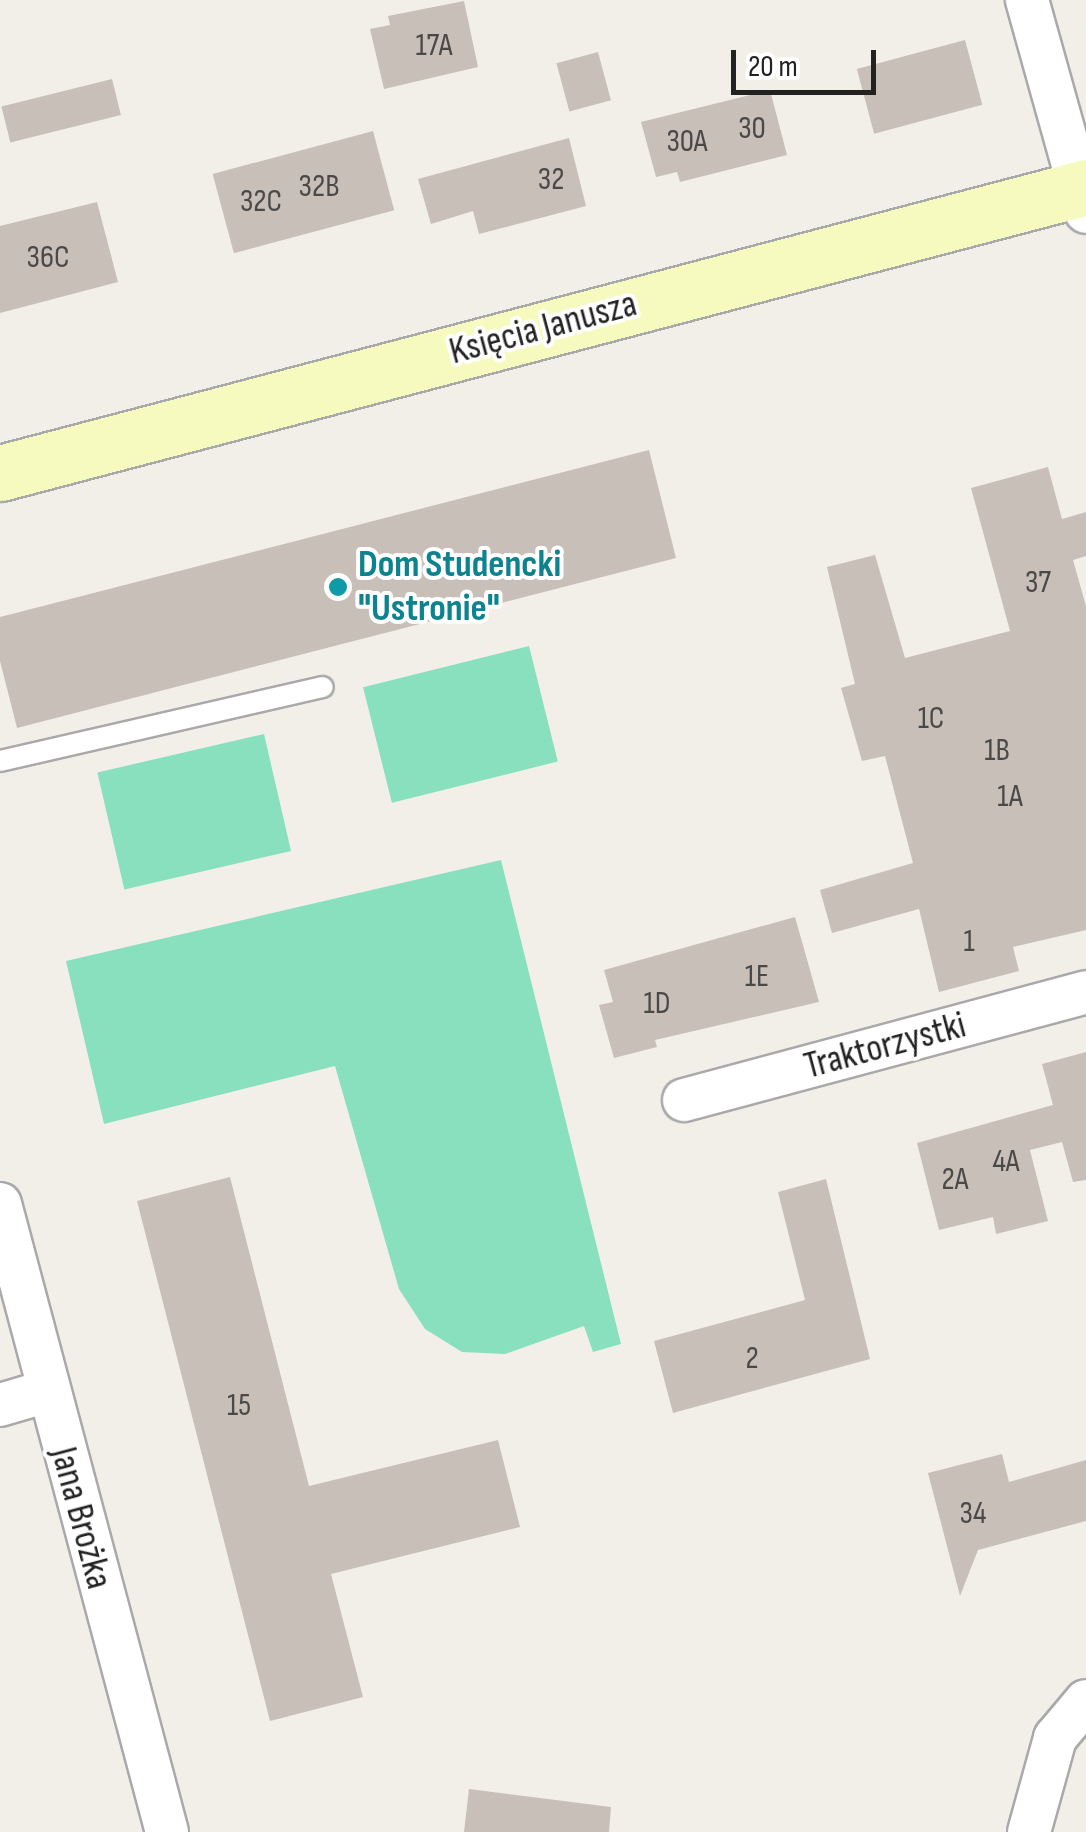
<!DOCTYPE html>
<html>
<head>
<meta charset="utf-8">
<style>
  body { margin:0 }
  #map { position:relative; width:1086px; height:1832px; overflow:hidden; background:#f2efe9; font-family:"Sofia Sans Condensed",sans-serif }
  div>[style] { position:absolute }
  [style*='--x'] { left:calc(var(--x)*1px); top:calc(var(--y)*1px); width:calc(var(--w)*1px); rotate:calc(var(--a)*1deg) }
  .pitch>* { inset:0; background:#88e0be; transform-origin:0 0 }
  .building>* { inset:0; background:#c7bfb8; transform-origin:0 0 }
  .roads { filter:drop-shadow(2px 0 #a9a9a9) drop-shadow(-2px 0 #a9a9a9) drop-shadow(0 2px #a9a9a9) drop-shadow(0 -2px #a9a9a9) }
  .lane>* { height:20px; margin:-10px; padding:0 10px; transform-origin:10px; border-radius:10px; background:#fff }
  .street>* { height:42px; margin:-21px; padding:0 21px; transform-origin:21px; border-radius:21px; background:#fff }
  .secondary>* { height:55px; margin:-27.5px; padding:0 27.5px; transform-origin:27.5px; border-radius:27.5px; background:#f7fabf }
  .dots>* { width:28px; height:28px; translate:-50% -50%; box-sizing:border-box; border:5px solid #fff; border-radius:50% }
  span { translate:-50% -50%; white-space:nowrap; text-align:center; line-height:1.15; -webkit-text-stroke:8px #fff; paint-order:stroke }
  .number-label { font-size:32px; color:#4b4948 }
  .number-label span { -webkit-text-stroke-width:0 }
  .street-label { font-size:38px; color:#222 }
  .culture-label { font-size:38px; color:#0d838f; font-weight:700 }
  .left { translate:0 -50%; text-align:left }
  .scale { position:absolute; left:731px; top:50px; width:145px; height:45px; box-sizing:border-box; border:5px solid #222; border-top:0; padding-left:12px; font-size:30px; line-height:35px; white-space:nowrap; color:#222; -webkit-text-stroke:8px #fff; paint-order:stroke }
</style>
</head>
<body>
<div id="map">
  <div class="pitch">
    <div style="left:529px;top:646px;width:119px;height:171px;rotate:76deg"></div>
    <div style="left:264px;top:734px;width:120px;height:171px;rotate:77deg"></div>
    <div style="clip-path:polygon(501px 860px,621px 1344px,593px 1352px,584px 1326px,505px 1354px,462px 1352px,425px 1329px,399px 1289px,335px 1066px,104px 1124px,66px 961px)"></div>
  </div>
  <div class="building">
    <div style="clip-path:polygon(464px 1px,478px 67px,384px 89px,370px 29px,390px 25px,388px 16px)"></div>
    <div style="left:965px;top:40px;width:67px;height:112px;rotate:75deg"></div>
    <div style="left:598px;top:52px;width:50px;height:43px;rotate:75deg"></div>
    <div style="left:112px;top:79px;width:37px;height:114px;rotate:76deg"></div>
    <div style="clip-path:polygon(770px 90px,787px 155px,680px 182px,677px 172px,656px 177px,641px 122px)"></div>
    <div style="left:373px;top:131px;width:82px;height:166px;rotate:75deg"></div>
    <div style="clip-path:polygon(569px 138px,586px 206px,479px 234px,473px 211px,431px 224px,418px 179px)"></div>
    <div style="clip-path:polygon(97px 202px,118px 282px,0 313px,0 226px)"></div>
    <div style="clip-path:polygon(649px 450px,676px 558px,17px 728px,0 661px,0 617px)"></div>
    <div style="clip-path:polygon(1048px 467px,1062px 519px,1086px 512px,1086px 556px,1073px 560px,1086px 606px,1086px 930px,1013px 947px,1019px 971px,939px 992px,919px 909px,832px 933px,820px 890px,913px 863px,885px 756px,862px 761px,841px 688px,855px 684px,827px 567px,875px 555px,905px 658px,1010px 631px,971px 488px)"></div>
    <div style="clip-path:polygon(795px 917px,819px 1002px,655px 1040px,657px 1047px,614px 1058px,599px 1005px,613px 1002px,604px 970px)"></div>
    <div style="clip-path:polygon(1086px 1052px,1086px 1180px,1073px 1182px,1062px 1142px,1030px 1150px,1048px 1221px,996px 1234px,993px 1217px,939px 1230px,917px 1143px,1053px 1105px,1042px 1064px)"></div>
    <div style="clip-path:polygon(230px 1177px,309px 1486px,498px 1440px,520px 1527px,331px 1574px,363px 1697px,270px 1721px,137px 1201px)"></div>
    <div style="clip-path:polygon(826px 1179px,870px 1359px,673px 1413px,654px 1341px,805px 1300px,778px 1192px)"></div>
    <div style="clip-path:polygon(1002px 1454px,1009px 1482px,1086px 1460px,1086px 1521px,978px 1550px,960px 1596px,928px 1473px)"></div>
    <div style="clip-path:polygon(469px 1789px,611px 1807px,609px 1832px,464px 1832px)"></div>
  </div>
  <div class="roads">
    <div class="lane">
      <div style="--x:0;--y:761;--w:331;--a:-12.9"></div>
    </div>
    <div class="street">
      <div style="--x:1027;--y:0;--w:220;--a:74.4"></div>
      <div style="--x:684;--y:1100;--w:416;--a:-15"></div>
      <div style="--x:0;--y:1204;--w:650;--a:75.11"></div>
      <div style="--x:0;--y:1405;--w:49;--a:-16.6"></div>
      <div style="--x:1029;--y:1832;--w:98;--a:-74.5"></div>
      <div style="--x:1055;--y:1738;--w:48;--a:-50"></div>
    </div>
    <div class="secondary">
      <div style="--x:0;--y:473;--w:1123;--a:-14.75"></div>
    </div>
  </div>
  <div class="dots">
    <div style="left:338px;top:587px;background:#0f9aa8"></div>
  </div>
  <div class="number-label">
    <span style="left:434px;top:46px">17A</span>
    <span style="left:752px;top:129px">30</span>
    <span style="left:687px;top:142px">30A</span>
    <span style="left:551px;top:180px">32</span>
    <span style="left:319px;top:187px">32B</span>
    <span style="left:261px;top:202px">32C</span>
    <span style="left:48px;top:258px">36C</span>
    <span style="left:1038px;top:583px">37</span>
    <span style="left:931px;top:719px">1C</span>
    <span style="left:997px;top:751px">1B</span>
    <span style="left:1010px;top:797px">1A</span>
    <span style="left:969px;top:942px">1</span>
    <span style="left:757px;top:977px">1E</span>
    <span style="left:657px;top:1004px">1D</span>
    <span style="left:1006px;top:1162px">4A</span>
    <span style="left:955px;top:1180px">2A</span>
    <span style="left:752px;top:1359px">2</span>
    <span style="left:239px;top:1406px">15</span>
    <span style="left:973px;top:1514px">34</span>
  </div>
  <div class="street-label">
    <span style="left:543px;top:328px;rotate:-15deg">Księcia Janusza</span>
    <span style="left:885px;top:1046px;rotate:-15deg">Traktorzystki</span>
    <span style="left:81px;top:1518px;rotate:75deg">Jana Brożka</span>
  </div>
  <div class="culture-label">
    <span class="left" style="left:358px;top:587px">Dom Studencki<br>"Ustronie"</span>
  </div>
  <div class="scale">20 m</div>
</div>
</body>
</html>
